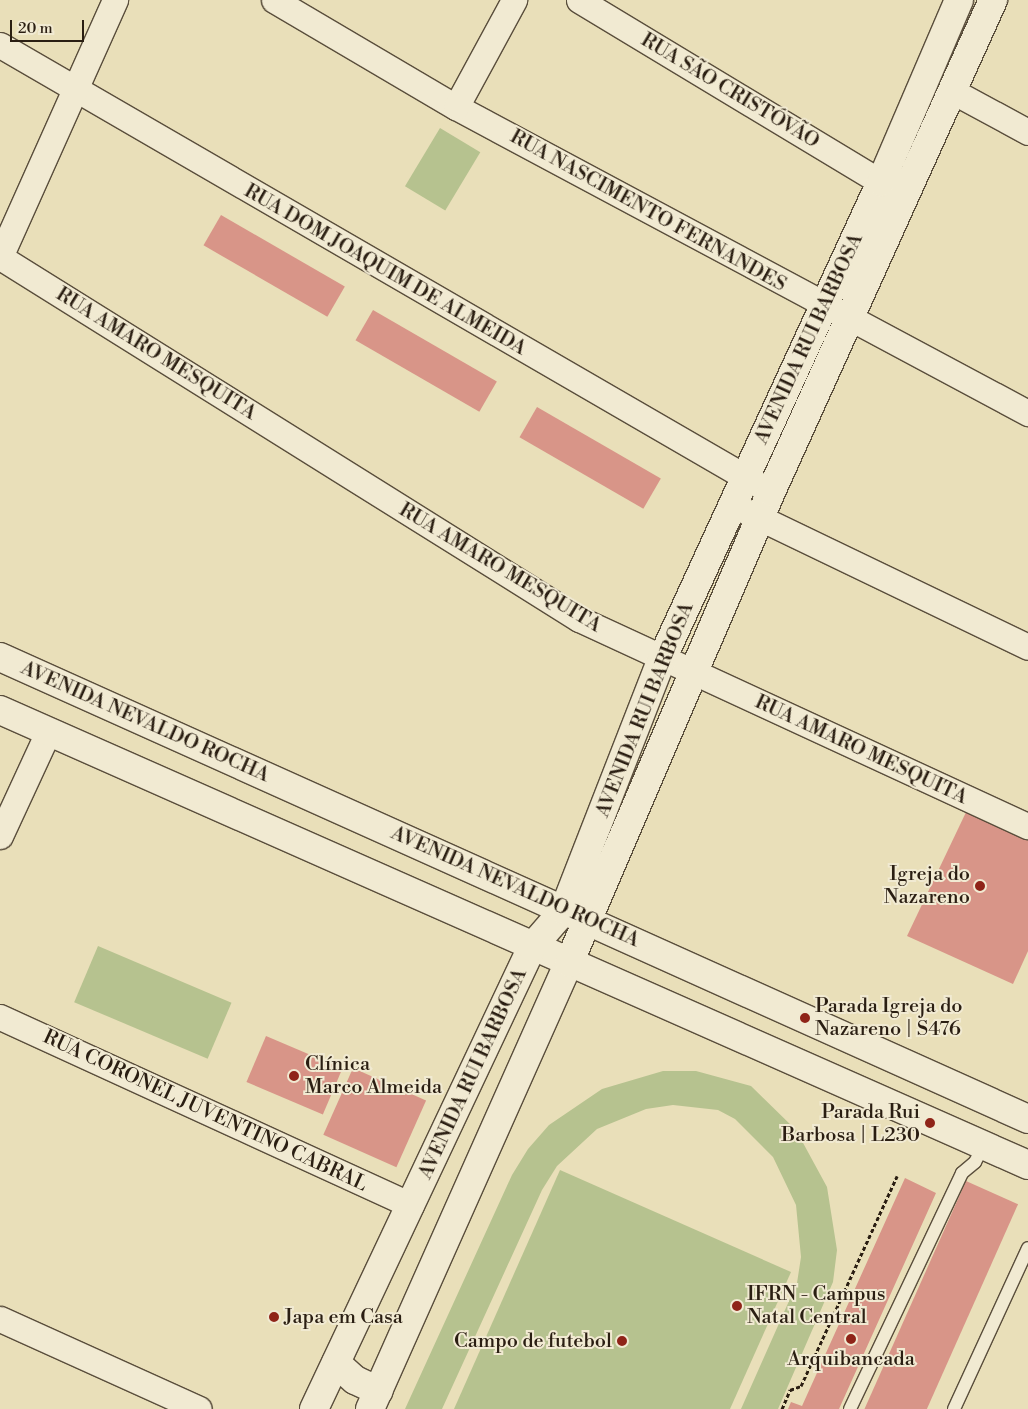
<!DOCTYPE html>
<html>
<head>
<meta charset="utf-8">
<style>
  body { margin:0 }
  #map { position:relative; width:1028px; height:1409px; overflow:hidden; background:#e9dfb9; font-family:"Libre Bodoni",serif }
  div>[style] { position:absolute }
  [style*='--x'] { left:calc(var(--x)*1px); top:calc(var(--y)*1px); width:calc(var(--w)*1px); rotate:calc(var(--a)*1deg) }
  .green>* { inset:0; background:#b6c28f; transform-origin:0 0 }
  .building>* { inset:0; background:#d89588; transform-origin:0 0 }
  .path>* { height:3px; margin-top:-1.5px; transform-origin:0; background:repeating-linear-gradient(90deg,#2a1e12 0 4px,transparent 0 6.5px) }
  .roads { filter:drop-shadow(1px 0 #5a4e3c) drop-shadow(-1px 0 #5a4e3c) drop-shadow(0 1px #5a4e3c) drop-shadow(0 -1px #5a4e3c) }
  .service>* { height:12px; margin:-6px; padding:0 6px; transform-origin:6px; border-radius:6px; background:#f1ead2 }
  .minor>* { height:25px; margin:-12.5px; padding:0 12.5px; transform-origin:12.5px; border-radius:12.5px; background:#f1ead2 }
  .secondary>* { height:28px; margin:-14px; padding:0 14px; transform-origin:14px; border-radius:14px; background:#f1ead2 }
  .dots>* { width:14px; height:14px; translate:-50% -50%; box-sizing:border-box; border:2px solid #f1ead2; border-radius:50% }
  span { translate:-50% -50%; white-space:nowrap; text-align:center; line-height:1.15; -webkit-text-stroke:4px #f1ead2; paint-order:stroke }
  .street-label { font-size:20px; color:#2a1e12 }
  .poi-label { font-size:20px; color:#2a1e12 }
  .right { translate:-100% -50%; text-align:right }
  .left { translate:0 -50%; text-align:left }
  .scale { position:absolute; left:10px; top:20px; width:74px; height:22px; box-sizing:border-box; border:2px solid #2a1e12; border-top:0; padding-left:6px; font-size:15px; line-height:18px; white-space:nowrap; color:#2a1e12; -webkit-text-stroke:4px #f1ead2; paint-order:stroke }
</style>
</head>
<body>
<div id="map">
  <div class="green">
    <div style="left:440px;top:128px;width:47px;height:68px;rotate:31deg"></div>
    <div style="left:98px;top:946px;width:145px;height:61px;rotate:23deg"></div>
    <div style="clip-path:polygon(663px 1071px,696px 1071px,751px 1086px,796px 1130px,827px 1187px,837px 1250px,833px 1282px,778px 1409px,741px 1409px,797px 1283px,801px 1257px,796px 1205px,773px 1157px,735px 1119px,718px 1110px,673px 1105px,646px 1109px,597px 1129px,557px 1166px,542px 1190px,442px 1409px,405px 1409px,512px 1175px,528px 1149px,549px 1125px,602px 1089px)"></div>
    <div style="clip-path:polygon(560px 1170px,791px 1272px,730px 1409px,454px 1409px)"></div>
  </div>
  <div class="building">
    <div style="left:221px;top:215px;width:143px;height:35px;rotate:30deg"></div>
    <div style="left:373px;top:310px;width:143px;height:35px;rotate:30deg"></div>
    <div style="left:537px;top:407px;width:143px;height:35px;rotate:30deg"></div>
    <div style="clip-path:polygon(968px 808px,1028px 836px,1028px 951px,1013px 984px,907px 936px)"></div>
    <div style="left:266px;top:1036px;width:83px;height:50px;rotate:23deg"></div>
    <div style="left:353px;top:1068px;width:80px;height:73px;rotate:24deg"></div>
    <div style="clip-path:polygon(905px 1178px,936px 1193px,839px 1409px,788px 1409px,791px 1402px,802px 1406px)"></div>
    <div style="left:966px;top:1181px;width:57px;height:250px;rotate:24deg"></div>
  </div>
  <div class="path">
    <div style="--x:782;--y:1409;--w:21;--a:-67"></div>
    <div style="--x:790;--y:1390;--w:12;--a:-20"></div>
    <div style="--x:801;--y:1386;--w:231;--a:-65.4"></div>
  </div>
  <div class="roads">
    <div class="service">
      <div style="--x:850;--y:1409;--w:261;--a:-64.6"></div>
      <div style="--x:962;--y:1173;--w:17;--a:-40"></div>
      <div style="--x:975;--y:1162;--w:19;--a:-62"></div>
      <div style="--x:954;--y:1409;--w:177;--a:-65.3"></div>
    </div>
    <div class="minor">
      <div style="--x:274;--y:0;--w:211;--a:30.5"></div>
      <div style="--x:456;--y:107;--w:649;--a:28.15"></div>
      <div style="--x:579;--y:0;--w:353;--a:31.1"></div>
      <div style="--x:0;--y:45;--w:891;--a:30.1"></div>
      <div style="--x:954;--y:92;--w:84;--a:28.4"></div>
      <div style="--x:456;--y:107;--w:122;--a:-61.5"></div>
      <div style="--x:0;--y:257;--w:683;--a:32.01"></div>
      <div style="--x:579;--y:619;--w:494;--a:24.8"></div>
      <div style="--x:0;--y:257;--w:282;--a:-65.9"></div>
      <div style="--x:733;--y:505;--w:327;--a:25.7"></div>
      <div style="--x:0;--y:836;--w:115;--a:-65.2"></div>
      <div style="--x:0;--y:1017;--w:452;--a:24.6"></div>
      <div style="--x:0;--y:1319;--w:218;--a:24.3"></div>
    </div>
    <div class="secondary">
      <div style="--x:0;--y:657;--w:1127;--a:24.2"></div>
      <div style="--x:0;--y:710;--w:1124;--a:23.87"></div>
      <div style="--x:336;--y:1363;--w:25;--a:42"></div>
      <div style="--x:355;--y:1380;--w:26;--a:25"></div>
      <div style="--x:314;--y:1409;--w:511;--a:-64.74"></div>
      <div style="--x:532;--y:947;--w:49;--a:-49.1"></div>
      <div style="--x:564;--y:910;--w:269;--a:-68.7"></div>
      <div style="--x:662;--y:659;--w:525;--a:-65.34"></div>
      <div style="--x:881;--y:182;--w:198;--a:-66.8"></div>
      <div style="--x:370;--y:1409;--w:488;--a:-66"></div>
      <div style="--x:569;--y:963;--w:512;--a:-66.79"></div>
      <div style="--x:771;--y:492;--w:540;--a:-65.71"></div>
    </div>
  </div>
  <div class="dots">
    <div style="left:980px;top:886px;background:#8f2418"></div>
    <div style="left:805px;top:1018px;background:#8f2418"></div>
    <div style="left:294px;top:1076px;background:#8f2418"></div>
    <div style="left:930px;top:1123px;background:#8f2418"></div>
    <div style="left:737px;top:1306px;background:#8f2418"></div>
    <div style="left:274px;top:1317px;background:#8f2418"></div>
    <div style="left:851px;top:1339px;background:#8f2418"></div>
    <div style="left:622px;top:1341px;background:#8f2418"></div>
  </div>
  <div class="street-label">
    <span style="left:730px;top:91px;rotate:31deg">RUA SÃO CRISTÓVÃO</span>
    <span style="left:648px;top:211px;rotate:29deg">RUA NASCIMENTO FERNANDES</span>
    <span style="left:385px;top:270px;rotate:30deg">RUA DOM JOAQUIM DE ALMEIDA</span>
    <span style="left:809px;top:339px;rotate:-65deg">AVENIDA RUI BARBOSA</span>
    <span style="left:156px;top:354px;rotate:32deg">RUA AMARO MESQUITA</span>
    <span style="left:500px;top:568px;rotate:31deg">RUA AMARO MESQUITA</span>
    <span style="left:645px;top:710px;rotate:-68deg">AVENIDA RUI BARBOSA</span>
    <span style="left:145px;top:722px;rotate:24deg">AVENIDA NEVALDO ROCHA</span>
    <span style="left:861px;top:750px;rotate:25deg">RUA AMARO MESQUITA</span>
    <span style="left:515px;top:887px;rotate:24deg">AVENIDA NEVALDO ROCHA</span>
    <span style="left:473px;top:1074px;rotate:-65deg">AVENIDA RUI BARBOSA</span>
    <span style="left:205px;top:1111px;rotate:25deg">RUA CORONEL JUVENTINO CABRAL</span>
  </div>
  <div class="poi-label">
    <span class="right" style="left:970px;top:886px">Igreja do<br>Nazareno</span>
    <span class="left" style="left:815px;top:1018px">Parada Igreja do<br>Nazareno | S476</span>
    <span class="left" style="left:305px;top:1076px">Clínica<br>Marco Almeida</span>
    <span class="right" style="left:920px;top:1124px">Parada Rui<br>Barbosa | L230</span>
    <span class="left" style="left:747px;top:1306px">IFRN - Campus<br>Natal Central</span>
    <span class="left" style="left:284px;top:1317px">Japa em Casa</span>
    <span class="right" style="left:612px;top:1341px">Campo de futebol</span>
    <span style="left:851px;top:1359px">Arquibancada</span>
  </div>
  <div class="scale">20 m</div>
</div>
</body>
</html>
